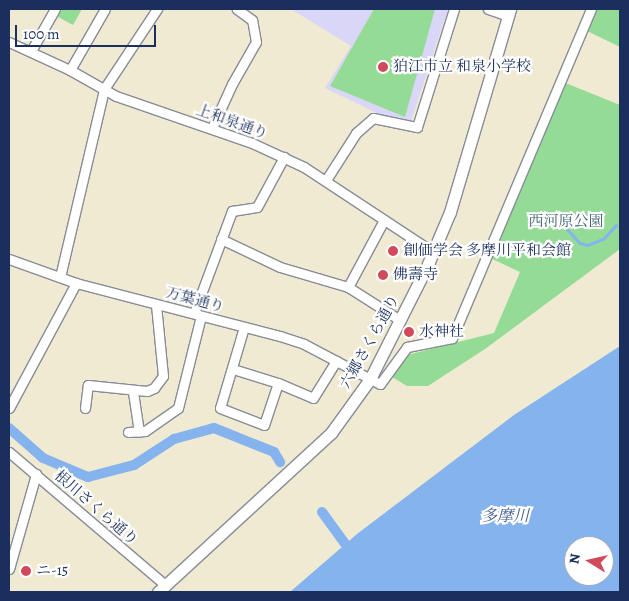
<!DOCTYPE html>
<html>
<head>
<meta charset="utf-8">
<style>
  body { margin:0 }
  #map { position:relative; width:629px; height:601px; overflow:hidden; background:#f0ead2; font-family:Alegreya,"Noto Serif JP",serif }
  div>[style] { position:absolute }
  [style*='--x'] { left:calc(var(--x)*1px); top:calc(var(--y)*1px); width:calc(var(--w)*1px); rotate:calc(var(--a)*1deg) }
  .built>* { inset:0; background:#d9d6f7 }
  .green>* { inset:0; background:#94dc96 }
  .water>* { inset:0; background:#84b3ee }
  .stream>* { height:3px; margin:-1.5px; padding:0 1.5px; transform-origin:1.5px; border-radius:1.5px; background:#84b3ee }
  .canal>* { height:10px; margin:-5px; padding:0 5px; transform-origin:5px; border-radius:5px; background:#84b3ee }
  .roads { filter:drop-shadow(1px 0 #868c98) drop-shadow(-1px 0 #868c98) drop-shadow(0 1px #868c98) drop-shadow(0 -1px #868c98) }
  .minor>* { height:9px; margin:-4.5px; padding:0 4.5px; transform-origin:4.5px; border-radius:4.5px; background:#fff }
  .major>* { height:11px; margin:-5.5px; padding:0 5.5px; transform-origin:5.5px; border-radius:5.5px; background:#fff }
  .dots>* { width:14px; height:14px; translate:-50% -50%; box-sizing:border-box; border:2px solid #fff; border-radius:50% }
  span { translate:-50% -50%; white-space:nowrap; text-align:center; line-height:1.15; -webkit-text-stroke:4.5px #fff; paint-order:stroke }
  .poi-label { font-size:15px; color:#1b2f5e }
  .left { translate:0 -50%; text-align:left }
  .street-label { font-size:15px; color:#1b2f5e }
  .park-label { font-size:15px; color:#3f636f }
  .water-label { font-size:16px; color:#405d90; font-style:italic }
  .frame { position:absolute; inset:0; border:10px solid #1b2f5e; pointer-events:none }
  .north { position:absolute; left:564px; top:536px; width:50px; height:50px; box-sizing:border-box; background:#fff; border:1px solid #a4acbf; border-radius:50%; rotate:279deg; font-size:14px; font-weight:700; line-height:20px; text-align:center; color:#1b2f5e }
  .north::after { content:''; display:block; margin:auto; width:18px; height:22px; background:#d1495b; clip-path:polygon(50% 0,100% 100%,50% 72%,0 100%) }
  .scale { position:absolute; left:15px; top:25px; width:141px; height:22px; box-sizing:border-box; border:2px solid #1b2f5e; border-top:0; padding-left:6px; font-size:15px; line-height:18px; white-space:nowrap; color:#1b2f5e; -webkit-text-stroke:4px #fff; paint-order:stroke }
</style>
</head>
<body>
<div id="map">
  <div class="built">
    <div style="clip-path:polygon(291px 9px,448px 9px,410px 124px,377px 113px,325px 88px,351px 46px)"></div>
  </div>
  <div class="green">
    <div style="clip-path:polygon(62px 9px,82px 9px,73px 25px,58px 17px)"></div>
    <div style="clip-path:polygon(374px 9px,435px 9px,405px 117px,330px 86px)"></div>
    <div style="clip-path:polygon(597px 9px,620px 9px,620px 47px,587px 31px)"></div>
    <div style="clip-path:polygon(563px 82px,620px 105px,620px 249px,485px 349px,428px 386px,407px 386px,392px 377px,403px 356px,494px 333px,520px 272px,492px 259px)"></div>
  </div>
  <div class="water">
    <div style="clip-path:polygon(evenodd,620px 346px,620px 592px,290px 592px,357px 534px,514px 415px,620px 346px,574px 546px,604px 546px,604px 576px,574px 576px,574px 546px)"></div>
  </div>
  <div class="stream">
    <div style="--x:562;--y:224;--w:26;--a:47"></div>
    <div style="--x:580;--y:243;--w:7;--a:16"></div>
    <div style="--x:587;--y:245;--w:17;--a:-21"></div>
    <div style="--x:603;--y:239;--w:19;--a:-47"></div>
  </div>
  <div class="canal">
    <div style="--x:9;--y:428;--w:45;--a:41.4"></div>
    <div style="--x:43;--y:458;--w:49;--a:22.9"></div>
    <div style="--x:88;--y:477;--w:48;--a:-14.6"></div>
    <div style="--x:134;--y:465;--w:48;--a:-33"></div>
    <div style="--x:174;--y:439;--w:41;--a:-15.4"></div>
    <div style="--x:214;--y:428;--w:65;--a:21.8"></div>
    <div style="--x:274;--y:452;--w:12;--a:59"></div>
    <div style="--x:322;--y:512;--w:41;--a:54"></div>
  </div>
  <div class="roads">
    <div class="minor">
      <div style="--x:488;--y:9;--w:21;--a:19"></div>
      <div style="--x:9;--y:42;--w:67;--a:24.7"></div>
      <div style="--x:70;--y:70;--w:53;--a:29.5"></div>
      <div style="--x:116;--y:96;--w:144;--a:19.1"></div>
      <div style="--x:252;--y:143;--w:57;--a:24.8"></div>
      <div style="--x:304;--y:167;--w:154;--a:33.4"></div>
      <div style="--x:31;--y:51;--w:48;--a:-60.3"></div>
      <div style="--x:70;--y:70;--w:70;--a:-60.2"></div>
      <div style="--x:212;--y:128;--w:48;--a:-65.6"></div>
      <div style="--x:232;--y:84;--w:48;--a:-60.3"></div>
      <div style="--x:256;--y:42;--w:22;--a:-100"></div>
      <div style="--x:252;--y:20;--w:19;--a:-144"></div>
      <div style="--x:326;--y:180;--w:56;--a:-57.4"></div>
      <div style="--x:356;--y:133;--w:23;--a:-41"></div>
      <div style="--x:373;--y:118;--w:45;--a:11.6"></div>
      <div style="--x:417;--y:127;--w:124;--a:-72.6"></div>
      <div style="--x:221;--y:239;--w:65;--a:25.4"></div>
      <div style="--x:280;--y:267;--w:71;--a:16.4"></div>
      <div style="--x:348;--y:287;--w:62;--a:32.4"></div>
      <div style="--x:9;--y:259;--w:71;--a:19.7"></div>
      <div style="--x:76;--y:283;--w:211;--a:14.6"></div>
      <div style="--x:280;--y:336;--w:25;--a:18"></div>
      <div style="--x:304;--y:344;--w:86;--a:27.8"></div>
      <div style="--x:380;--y:384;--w:46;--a:-53.9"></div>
      <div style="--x:407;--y:347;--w:46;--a:-11.3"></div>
      <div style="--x:452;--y:338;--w:357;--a:-67.1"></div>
      <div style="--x:60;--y:277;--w:193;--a:-76.8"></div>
      <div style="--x:104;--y:89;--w:96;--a:-56.5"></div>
      <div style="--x:348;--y:287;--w:76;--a:-61.8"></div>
      <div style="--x:194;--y:313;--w:109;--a:-69.6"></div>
      <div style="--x:232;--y:211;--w:25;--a:-9"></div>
      <div style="--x:257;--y:207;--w:57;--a:-61.6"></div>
      <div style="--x:244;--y:327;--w:84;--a:106.5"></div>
      <div style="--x:220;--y:408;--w:47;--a:21.1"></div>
      <div style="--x:264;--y:425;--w:44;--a:-71.6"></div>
      <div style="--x:278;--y:383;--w:38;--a:23"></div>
      <div style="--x:313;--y:398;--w:44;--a:-58.1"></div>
      <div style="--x:233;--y:369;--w:47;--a:17.3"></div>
      <div style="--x:133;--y:392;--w:40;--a:81.5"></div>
      <div style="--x:9;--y:408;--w:142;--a:-61.8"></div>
      <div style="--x:85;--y:408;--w:23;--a:-83"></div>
      <div style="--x:88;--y:385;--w:59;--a:5.8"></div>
      <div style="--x:147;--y:391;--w:8;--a:-23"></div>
      <div style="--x:154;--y:388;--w:15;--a:-53"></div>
      <div style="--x:163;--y:376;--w:72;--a:-95.6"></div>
      <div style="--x:128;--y:432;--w:17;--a:-3"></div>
      <div style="--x:145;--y:431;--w:40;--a:-34.9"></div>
      <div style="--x:178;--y:408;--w:95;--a:-76"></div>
      <div style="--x:9;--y:452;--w:205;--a:40.4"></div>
      <div style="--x:9;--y:569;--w:99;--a:-74.1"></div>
    </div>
    <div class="major">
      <div style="--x:158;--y:592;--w:235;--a:-42.6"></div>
      <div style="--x:331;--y:433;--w:67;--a:-54.2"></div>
      <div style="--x:370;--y:379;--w:129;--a:-63.2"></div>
      <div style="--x:428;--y:264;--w:56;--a:-67.1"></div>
      <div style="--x:450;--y:212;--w:212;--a:-73.5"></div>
    </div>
  </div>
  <div class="dots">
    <div style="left:383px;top:67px;background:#d1495b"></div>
    <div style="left:393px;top:251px;background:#d1495b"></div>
    <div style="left:383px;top:275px;background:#d1495b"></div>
    <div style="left:409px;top:332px;background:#d1495b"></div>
    <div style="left:26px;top:571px;background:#d1495b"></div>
  </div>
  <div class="poi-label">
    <span class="left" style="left:393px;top:67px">狛江市立 和泉小学校</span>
    <span class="left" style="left:403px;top:251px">創価学会 多摩川平和会館</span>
    <span class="left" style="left:393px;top:275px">佛壽寺</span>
    <span class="left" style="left:419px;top:332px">水神社</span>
    <span class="left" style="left:36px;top:571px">ニ-15</span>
  </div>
  <div class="street-label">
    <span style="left:232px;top:122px;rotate:20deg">上和泉通り</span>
    <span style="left:195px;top:300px;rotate:15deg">万葉通り</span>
    <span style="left:370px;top:342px;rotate:-61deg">六郷さくら通り</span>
    <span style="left:96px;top:508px;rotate:41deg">根川さくら通り</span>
  </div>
  <div class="park-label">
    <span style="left:566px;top:222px">西河原公園</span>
  </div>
  <div class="water-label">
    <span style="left:505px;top:516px">多摩川</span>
  </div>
  <div class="frame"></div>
  <div class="north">N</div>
  <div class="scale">100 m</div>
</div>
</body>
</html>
